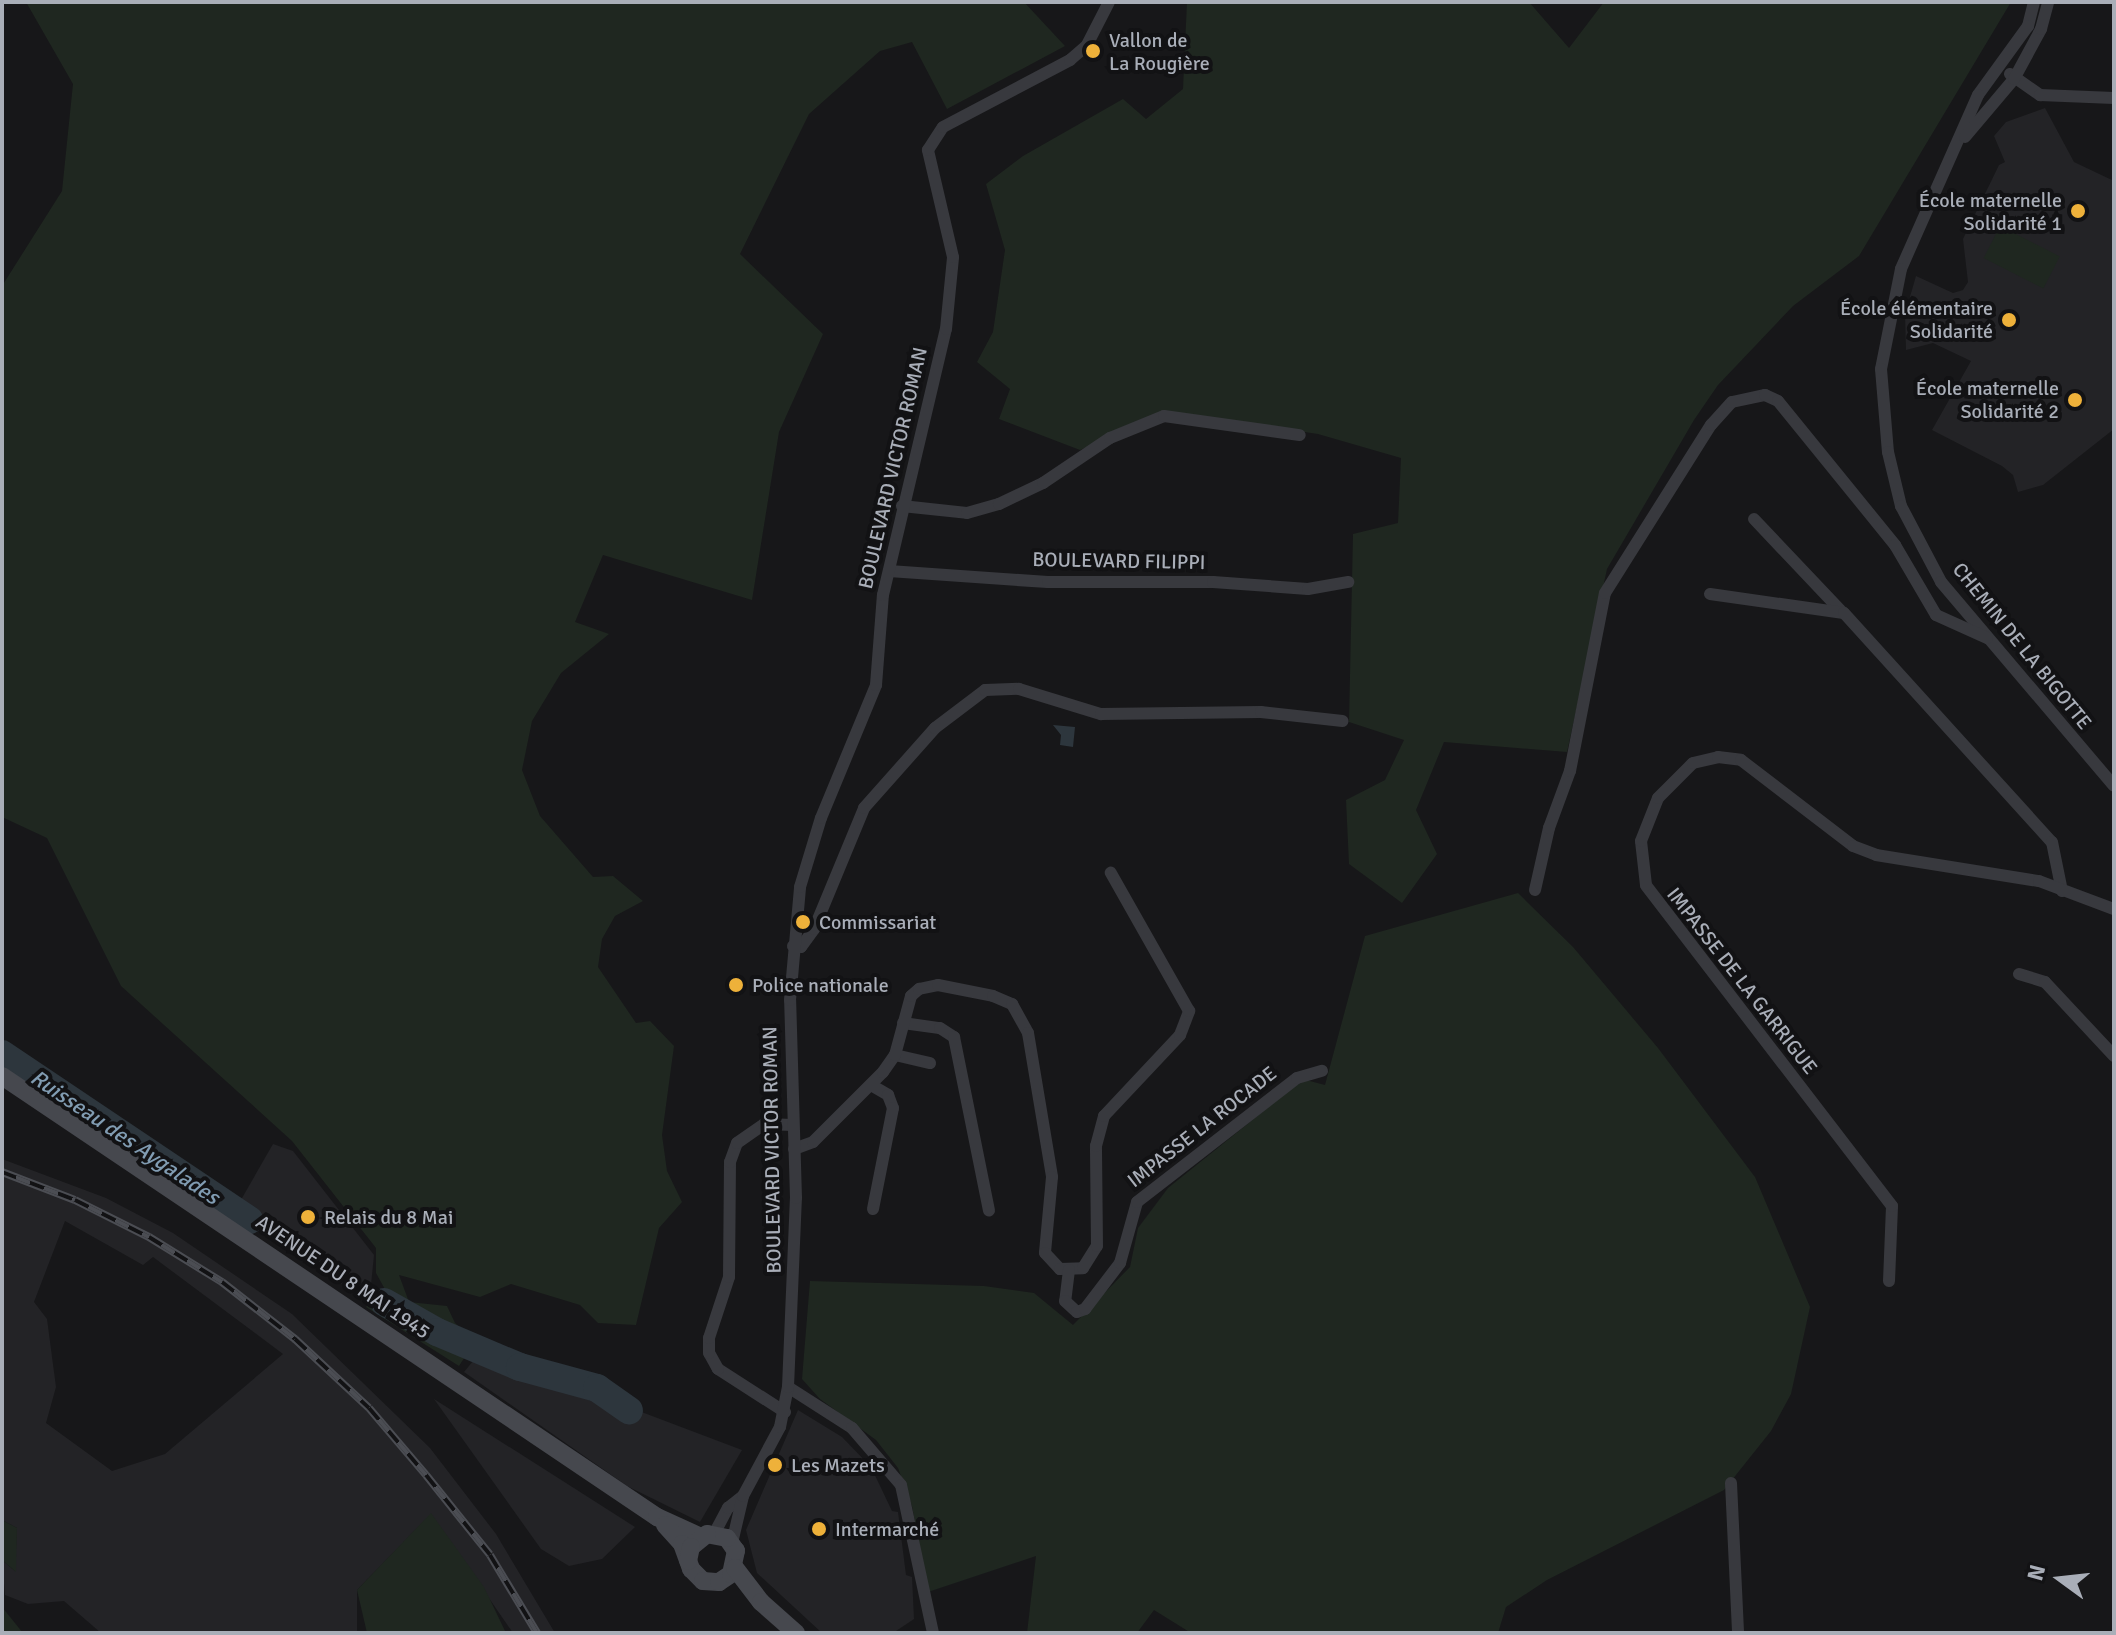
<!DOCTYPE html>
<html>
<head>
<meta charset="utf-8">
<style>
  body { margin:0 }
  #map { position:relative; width:2116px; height:1635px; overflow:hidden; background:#171719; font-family:Signika,sans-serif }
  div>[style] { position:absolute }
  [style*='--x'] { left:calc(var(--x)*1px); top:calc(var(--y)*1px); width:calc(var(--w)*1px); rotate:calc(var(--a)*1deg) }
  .built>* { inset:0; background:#232326 }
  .green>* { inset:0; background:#1f2720; transform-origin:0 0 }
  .water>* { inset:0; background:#2d363d }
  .river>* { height:28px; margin:-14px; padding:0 14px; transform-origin:14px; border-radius:14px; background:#2d363d }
  .minor>* { height:12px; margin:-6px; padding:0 6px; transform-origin:6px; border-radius:6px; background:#38393e }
  .secondary>* { height:18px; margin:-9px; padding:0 9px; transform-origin:9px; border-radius:9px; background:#46484e }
  .rail>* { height:8px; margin-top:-4px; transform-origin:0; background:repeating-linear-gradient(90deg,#121214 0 15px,#4b4d53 0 30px); box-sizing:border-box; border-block:2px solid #4b4d53 }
  .dots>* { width:22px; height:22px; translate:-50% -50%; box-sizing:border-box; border:4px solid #121214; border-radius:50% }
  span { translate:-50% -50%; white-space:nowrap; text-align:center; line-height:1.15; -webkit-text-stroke:8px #121214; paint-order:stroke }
  .poi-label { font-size:20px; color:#a9aeb8 }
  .left { translate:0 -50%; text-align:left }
  .right { translate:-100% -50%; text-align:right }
  .street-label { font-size:20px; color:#a9aeb8 }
  .water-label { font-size:22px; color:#819cb2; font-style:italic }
  .frame { position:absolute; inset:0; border:4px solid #a9aeb8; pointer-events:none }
  .north { position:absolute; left:2020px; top:1539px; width:80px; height:80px; -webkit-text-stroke:6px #121214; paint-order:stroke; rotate:285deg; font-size:22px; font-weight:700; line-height:32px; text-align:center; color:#a9aeb8 }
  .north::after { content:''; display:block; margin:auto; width:28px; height:36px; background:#a9aeb8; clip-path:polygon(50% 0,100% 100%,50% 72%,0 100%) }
</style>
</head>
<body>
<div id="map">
  <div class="built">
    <div style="clip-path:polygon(2045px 108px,2074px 162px,2114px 181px,2114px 429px,2043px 485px,2018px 492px,2013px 475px,2002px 466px,1932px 430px,1971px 361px,1933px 343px,1906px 350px,1905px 314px,1916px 276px,1953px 293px,1963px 290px,1968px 282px,1963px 239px,1999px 165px,2005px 162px,1994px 136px,2006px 122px)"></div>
    <div style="clip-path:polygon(273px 1144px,293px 1151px,374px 1255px,369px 1305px,238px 1205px)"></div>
    <div style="clip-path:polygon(evenodd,2px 1159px,106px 1198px,173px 1233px,292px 1314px,430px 1448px,496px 1534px,555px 1633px,513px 1633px,431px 1514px,357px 1590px,357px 1633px,101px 1633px,64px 1601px,28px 1604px,5px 1595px,2px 1560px,15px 1571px,17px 1528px,2px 1520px,2px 1159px,65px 1221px,143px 1265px,153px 1257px,283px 1354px,165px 1454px,112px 1471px,46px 1423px,56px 1387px,47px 1319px,34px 1302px,65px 1221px)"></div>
    <div style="clip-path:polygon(478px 1355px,594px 1394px,742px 1450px,700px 1522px,627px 1486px,464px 1372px)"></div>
    <div style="clip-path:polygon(434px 1399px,635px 1527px,602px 1559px,569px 1566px,541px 1549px)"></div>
    <div style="clip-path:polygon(798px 1410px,842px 1437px,871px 1467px,892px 1511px,898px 1512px,906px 1575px,912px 1577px,914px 1619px,893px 1633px,822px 1633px,757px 1573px,746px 1530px)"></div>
  </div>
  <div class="green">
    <div style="clip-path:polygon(26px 2px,1024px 2px,1065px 46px,947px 109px,912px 42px,880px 51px,809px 114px,740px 254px,823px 334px,779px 432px,752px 600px,603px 555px,575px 622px,609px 634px,561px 673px,532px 721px,522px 770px,540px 816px,593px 877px,613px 876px,643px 901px,615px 916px,602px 939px,598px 967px,636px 1023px,650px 1021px,674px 1046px,662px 1135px,667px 1171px,682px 1202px,659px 1228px,636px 1325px,598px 1323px,580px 1305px,511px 1284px,480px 1297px,399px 1275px,409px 1302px,447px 1306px,455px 1323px,475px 1341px,459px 1366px,366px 1307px,377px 1291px,387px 1293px,376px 1273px,376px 1248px,292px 1141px,121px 986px,47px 838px,2px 817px,2px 286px,62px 191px,73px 84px)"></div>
    <div style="clip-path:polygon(1187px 2px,1529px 2px,1569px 48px,1604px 2px,2011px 2px,1859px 256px,1793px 306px,1718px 385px,1694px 420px,1607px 569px,1567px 752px,1444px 742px,1416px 810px,1437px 854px,1402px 903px,1349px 864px,1346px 800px,1385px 780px,1404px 740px,1349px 722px,1353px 534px,1398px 523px,1401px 458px,1318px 434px,1167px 411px,1080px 450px,999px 419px,1010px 389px,977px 362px,993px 332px,1005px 250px,986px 184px,1023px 156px,1123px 99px,1146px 119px,1183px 89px)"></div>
    <div style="left:2000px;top:226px;width:67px;height:36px;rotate:27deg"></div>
    <div style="clip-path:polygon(1518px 893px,1573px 947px,1658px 1048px,1755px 1177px,1810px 1307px,1791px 1394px,1771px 1431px,1724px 1490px,1547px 1580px,1506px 1607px,1498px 1633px,1191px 1633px,1154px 1610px,1137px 1633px,1027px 1633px,1036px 1556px,928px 1592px,912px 1506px,898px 1468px,876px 1440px,820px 1399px,802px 1379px,810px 1281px,984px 1286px,1034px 1293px,1073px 1325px,1130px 1267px,1138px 1228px,1168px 1188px,1292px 1088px,1306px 1080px,1325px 1085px,1365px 936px)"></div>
    <div style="clip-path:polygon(431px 1513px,484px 1587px,506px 1633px,367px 1633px,357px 1590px)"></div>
    <div style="clip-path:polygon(2px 1520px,17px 1528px,16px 1572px,2px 1560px)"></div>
    <div style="clip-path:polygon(2px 1607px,23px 1633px,2px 1633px)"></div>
  </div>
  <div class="water">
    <div style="clip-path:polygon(1053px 725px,1075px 727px,1073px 747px,1060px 745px,1061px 735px)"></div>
  </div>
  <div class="river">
    <div style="--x:2;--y:1054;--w:298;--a:33.9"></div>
    <div style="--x:384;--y:1302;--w:61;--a:29.5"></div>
    <div style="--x:437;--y:1332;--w:90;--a:22.9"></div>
    <div style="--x:520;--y:1367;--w:80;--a:15.3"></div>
    <div style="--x:597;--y:1388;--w:39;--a:35"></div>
  </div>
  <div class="minor">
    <div style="--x:2034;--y:2;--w:25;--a:104"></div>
    <div style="--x:2028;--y:26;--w:85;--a:125.9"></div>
    <div style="--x:1978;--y:95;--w:190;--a:113.9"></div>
    <div style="--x:1901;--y:269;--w:102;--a:101.3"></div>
    <div style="--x:1881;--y:369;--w:83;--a:85.2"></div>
    <div style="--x:1888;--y:452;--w:56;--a:76.5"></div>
    <div style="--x:1901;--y:506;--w:86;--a:62.2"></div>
    <div style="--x:1941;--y:582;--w:267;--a:49.7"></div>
    <div style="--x:2010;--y:74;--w:37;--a:35"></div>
    <div style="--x:2040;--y:95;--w:74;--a:2.3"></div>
    <div style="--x:1965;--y:137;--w:76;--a:-49.8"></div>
    <div style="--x:2014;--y:79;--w:57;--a:-61.6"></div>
    <div style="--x:2041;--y:29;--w:28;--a:-75"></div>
    <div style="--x:902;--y:506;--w:65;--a:6.1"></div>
    <div style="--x:967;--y:513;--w:33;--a:-16"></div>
    <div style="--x:999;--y:504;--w:49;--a:-25.5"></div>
    <div style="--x:1043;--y:483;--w:81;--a:-33.9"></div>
    <div style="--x:1110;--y:438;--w:58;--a:-22.2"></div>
    <div style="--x:1164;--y:416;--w:137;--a:8"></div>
    <div style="--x:1754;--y:519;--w:129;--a:46.6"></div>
    <div style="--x:889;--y:571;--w:159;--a:4"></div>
    <div style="--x:1048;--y:582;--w:165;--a:0"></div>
    <div style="--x:1213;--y:582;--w:95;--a:4.2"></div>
    <div style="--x:1308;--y:589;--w:41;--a:-9.9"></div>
    <div style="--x:1710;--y:594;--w:135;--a:8.1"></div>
    <div style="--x:1844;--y:613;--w:309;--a:47.8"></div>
    <div style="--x:2052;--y:842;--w:50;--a:78.5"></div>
    <div style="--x:1535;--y:890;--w:64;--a:-77.3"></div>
    <div style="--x:1549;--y:828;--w:61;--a:-69.8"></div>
    <div style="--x:1570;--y:771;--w:181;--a:-78.9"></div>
    <div style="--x:1605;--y:593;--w:199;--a:-57.8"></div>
    <div style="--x:1711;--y:425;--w:31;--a:-48"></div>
    <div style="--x:1732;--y:402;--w:34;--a:-12"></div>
    <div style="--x:1765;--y:395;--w:14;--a:25"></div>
    <div style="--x:1778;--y:401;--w:186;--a:50.9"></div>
    <div style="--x:1895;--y:545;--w:81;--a:59.6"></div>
    <div style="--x:1936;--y:615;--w:56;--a:24.3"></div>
    <div style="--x:793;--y:946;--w:8;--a:7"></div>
    <div style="--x:801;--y:947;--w:22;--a:-54"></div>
    <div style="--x:814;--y:929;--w:131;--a:-67.5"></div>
    <div style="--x:864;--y:808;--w:107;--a:-48.4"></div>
    <div style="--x:935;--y:728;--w:63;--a:-37.2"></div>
    <div style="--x:985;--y:690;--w:34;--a:-2"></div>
    <div style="--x:1019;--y:689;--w:86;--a:17"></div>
    <div style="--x:1101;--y:714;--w:160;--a:-0.7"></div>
    <div style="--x:1261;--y:712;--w:82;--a:6.3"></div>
    <div style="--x:2019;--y:974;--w:27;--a:17"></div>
    <div style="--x:2045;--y:982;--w:101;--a:47"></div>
    <div style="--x:903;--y:1023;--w:37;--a:8"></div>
    <div style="--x:940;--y:1028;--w:17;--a:33"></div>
    <div style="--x:954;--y:1037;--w:177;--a:78.6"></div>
    <div style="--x:895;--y:1055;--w:36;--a:13"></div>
    <div style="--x:871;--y:1085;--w:20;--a:30"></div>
    <div style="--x:888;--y:1095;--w:14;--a:69"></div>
    <div style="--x:893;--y:1108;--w:103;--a:101.2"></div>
    <div style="--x:794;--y:1149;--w:20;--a:-20"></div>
    <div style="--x:813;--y:1142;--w:99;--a:-45"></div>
    <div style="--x:883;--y:1072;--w:21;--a:-55"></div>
    <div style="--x:895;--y:1055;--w:61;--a:-74.8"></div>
    <div style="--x:911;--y:996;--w:11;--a:-41"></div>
    <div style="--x:919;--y:989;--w:19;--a:-12"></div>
    <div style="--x:938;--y:985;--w:56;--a:11.3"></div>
    <div style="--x:993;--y:996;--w:21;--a:23"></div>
    <div style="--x:1012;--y:1004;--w:33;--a:61"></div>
    <div style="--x:1028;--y:1033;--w:146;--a:80.5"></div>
    <div style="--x:1052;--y:1177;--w:76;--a:95.3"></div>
    <div style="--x:1045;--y:1253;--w:22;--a:47"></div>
    <div style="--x:1060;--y:1269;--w:23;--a:-2"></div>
    <div style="--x:1083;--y:1268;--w:26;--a:-58"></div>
    <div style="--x:1097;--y:1246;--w:100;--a:-90.6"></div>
    <div style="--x:1096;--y:1146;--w:31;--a:-75"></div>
    <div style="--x:1104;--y:1116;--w:111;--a:-46.8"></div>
    <div style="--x:1180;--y:1035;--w:26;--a:-69"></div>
    <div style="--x:1189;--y:1011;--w:159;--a:-119.5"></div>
    <div style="--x:1069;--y:1270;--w:31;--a:97"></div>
    <div style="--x:1065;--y:1301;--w:16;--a:43"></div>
    <div style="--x:1077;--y:1312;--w:9;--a:-21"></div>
    <div style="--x:1085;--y:1309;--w:58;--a:-52.7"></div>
    <div style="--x:1120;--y:1263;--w:63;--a:-74.4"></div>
    <div style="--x:1137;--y:1202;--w:202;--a:-37.8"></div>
    <div style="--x:1297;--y:1078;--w:26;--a:-16"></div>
    <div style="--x:1889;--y:1281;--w:75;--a:-87.7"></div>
    <div style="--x:1892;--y:1206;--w:404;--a:-127.5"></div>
    <div style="--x:1646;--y:885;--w:44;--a:-96.5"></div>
    <div style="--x:1641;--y:841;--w:46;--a:-68.4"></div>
    <div style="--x:1658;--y:798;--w:49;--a:-45"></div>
    <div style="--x:1693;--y:763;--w:26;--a:-13"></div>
    <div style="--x:1718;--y:757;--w:23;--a:7"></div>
    <div style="--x:1741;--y:760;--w:141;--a:37.5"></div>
    <div style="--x:1853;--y:846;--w:25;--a:21"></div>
    <div style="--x:1876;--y:855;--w:165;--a:9.1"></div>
    <div style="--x:2039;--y:881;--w:80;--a:20.5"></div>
    <div style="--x:788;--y:1387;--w:76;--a:32.6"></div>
    <div style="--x:852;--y:1428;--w:75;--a:49.3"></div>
    <div style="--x:901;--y:1485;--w:151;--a:77.8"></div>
    <div style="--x:785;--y:1412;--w:80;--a:-147.3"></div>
    <div style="--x:718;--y:1369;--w:18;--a:-119"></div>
    <div style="--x:709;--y:1353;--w:15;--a:-90"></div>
    <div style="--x:709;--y:1338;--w:64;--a:-71.8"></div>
    <div style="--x:729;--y:1277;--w:115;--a:-89.5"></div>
    <div style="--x:730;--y:1162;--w:20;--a:-70"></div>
    <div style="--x:737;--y:1143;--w:33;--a:-35"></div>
    <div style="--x:764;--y:1124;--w:29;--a:2"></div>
    <div style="--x:1731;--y:1483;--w:150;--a:87.3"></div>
    <div style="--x:714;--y:1534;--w:30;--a:-62"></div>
    <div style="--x:728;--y:1508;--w:19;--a:-39"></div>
    <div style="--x:732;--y:1543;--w:48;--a:-76.8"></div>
    <div style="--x:743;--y:1496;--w:78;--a:-61.8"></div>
    <div style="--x:780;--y:1427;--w:41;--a:-78.7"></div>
    <div style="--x:788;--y:1387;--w:189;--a:-87.6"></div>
    <div style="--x:796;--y:1198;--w:198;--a:-91.7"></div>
    <div style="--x:790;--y:1000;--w:113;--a:-84.9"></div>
    <div style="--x:800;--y:887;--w:72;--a:-73.1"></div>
    <div style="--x:821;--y:818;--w:144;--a:-67.5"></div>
    <div style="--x:876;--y:685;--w:90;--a:-85.6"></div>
    <div style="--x:883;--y:595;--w:273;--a:-76.7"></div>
    <div style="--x:946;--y:329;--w:72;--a:-84.4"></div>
    <div style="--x:953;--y:257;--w:110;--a:-103.2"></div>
    <div style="--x:928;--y:150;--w:27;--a:-57"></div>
    <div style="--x:943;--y:127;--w:144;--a:-27.8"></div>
    <div style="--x:1070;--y:60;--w:23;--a:-41"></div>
    <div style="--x:1087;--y:45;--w:48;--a:-62.9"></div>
  </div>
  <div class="secondary">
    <div style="--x:2;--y:1076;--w:790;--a:33.95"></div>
    <div style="--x:657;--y:1517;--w:48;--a:24.4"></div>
    <div style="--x:665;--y:1525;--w:25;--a:48"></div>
    <div style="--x:682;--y:1544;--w:27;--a:70"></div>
    <div style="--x:691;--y:1569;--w:17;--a:45"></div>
    <div style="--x:703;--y:1581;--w:16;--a:4"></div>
    <div style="--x:719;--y:1582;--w:14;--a:-34"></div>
    <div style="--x:731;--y:1574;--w:24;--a:-78"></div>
    <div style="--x:736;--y:1551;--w:16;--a:-125"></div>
    <div style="--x:727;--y:1538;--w:20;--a:-169"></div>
    <div style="--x:707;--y:1534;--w:21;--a:141"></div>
    <div style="--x:691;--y:1547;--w:14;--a:102"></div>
    <div style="--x:735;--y:1568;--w:43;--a:52.6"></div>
    <div style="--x:761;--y:1602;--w:47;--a:41.5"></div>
  </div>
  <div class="rail">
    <div style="--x:2;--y:1172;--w:78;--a:21"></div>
    <div style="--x:75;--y:1200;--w:83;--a:26.6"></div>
    <div style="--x:149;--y:1237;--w:86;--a:31.7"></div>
    <div style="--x:222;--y:1282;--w:93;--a:38"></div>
    <div style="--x:295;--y:1339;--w:101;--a:43"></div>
    <div style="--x:369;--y:1408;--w:88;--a:49.6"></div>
    <div style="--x:426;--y:1475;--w:102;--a:51.3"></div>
    <div style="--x:490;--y:1555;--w:91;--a:58.9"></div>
  </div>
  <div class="dots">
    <div style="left:1093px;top:51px;background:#eeb13a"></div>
    <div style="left:2078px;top:211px;background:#eeb13a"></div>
    <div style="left:2009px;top:320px;background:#eeb13a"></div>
    <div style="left:2075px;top:400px;background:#eeb13a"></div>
    <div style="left:803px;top:922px;background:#eeb13a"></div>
    <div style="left:736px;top:985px;background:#eeb13a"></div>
    <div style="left:308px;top:1217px;background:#eeb13a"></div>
    <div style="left:775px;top:1465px;background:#eeb13a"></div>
    <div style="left:819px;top:1529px;background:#eeb13a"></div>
  </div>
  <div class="poi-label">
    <span class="left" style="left:1109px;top:52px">Vallon de<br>La Rougière</span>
    <span class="right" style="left:2062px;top:212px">École maternelle<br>Solidarité 1</span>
    <span class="right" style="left:1993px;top:320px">École élémentaire<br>Solidarité</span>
    <span class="right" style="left:2059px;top:400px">École maternelle<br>Solidarité 2</span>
    <span class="left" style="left:819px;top:922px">Commissariat</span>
    <span class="left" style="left:752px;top:985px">Police nationale</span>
    <span class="left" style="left:324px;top:1217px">Relais du 8 Mai</span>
    <span class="left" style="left:791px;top:1465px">Les Mazets</span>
    <span class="left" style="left:835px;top:1529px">Intermarché</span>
  </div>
  <div class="street-label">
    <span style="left:893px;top:468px;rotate:-77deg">BOULEVARD VICTOR ROMAN</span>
    <span style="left:1119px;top:561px;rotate:1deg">BOULEVARD FILIPPI</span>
    <span style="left:2022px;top:646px;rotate:51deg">CHEMIN DE LA BIGOTTE</span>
    <span style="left:1742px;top:981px;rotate:52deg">IMPASSE DE LA GARRIGUE</span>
    <span style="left:1202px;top:1127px;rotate:-38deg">IMPASSE LA ROCADE</span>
    <span style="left:772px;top:1150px;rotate:-91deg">BOULEVARD VICTOR ROMAN</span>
    <span style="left:343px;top:1277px;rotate:34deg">AVENUE DU 8 MAI 1945</span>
  </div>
  <div class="water-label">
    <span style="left:125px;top:1137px;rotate:34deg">Ruisseau des Aygalades</span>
  </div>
  <div class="frame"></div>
  <div class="north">N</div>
</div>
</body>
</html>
